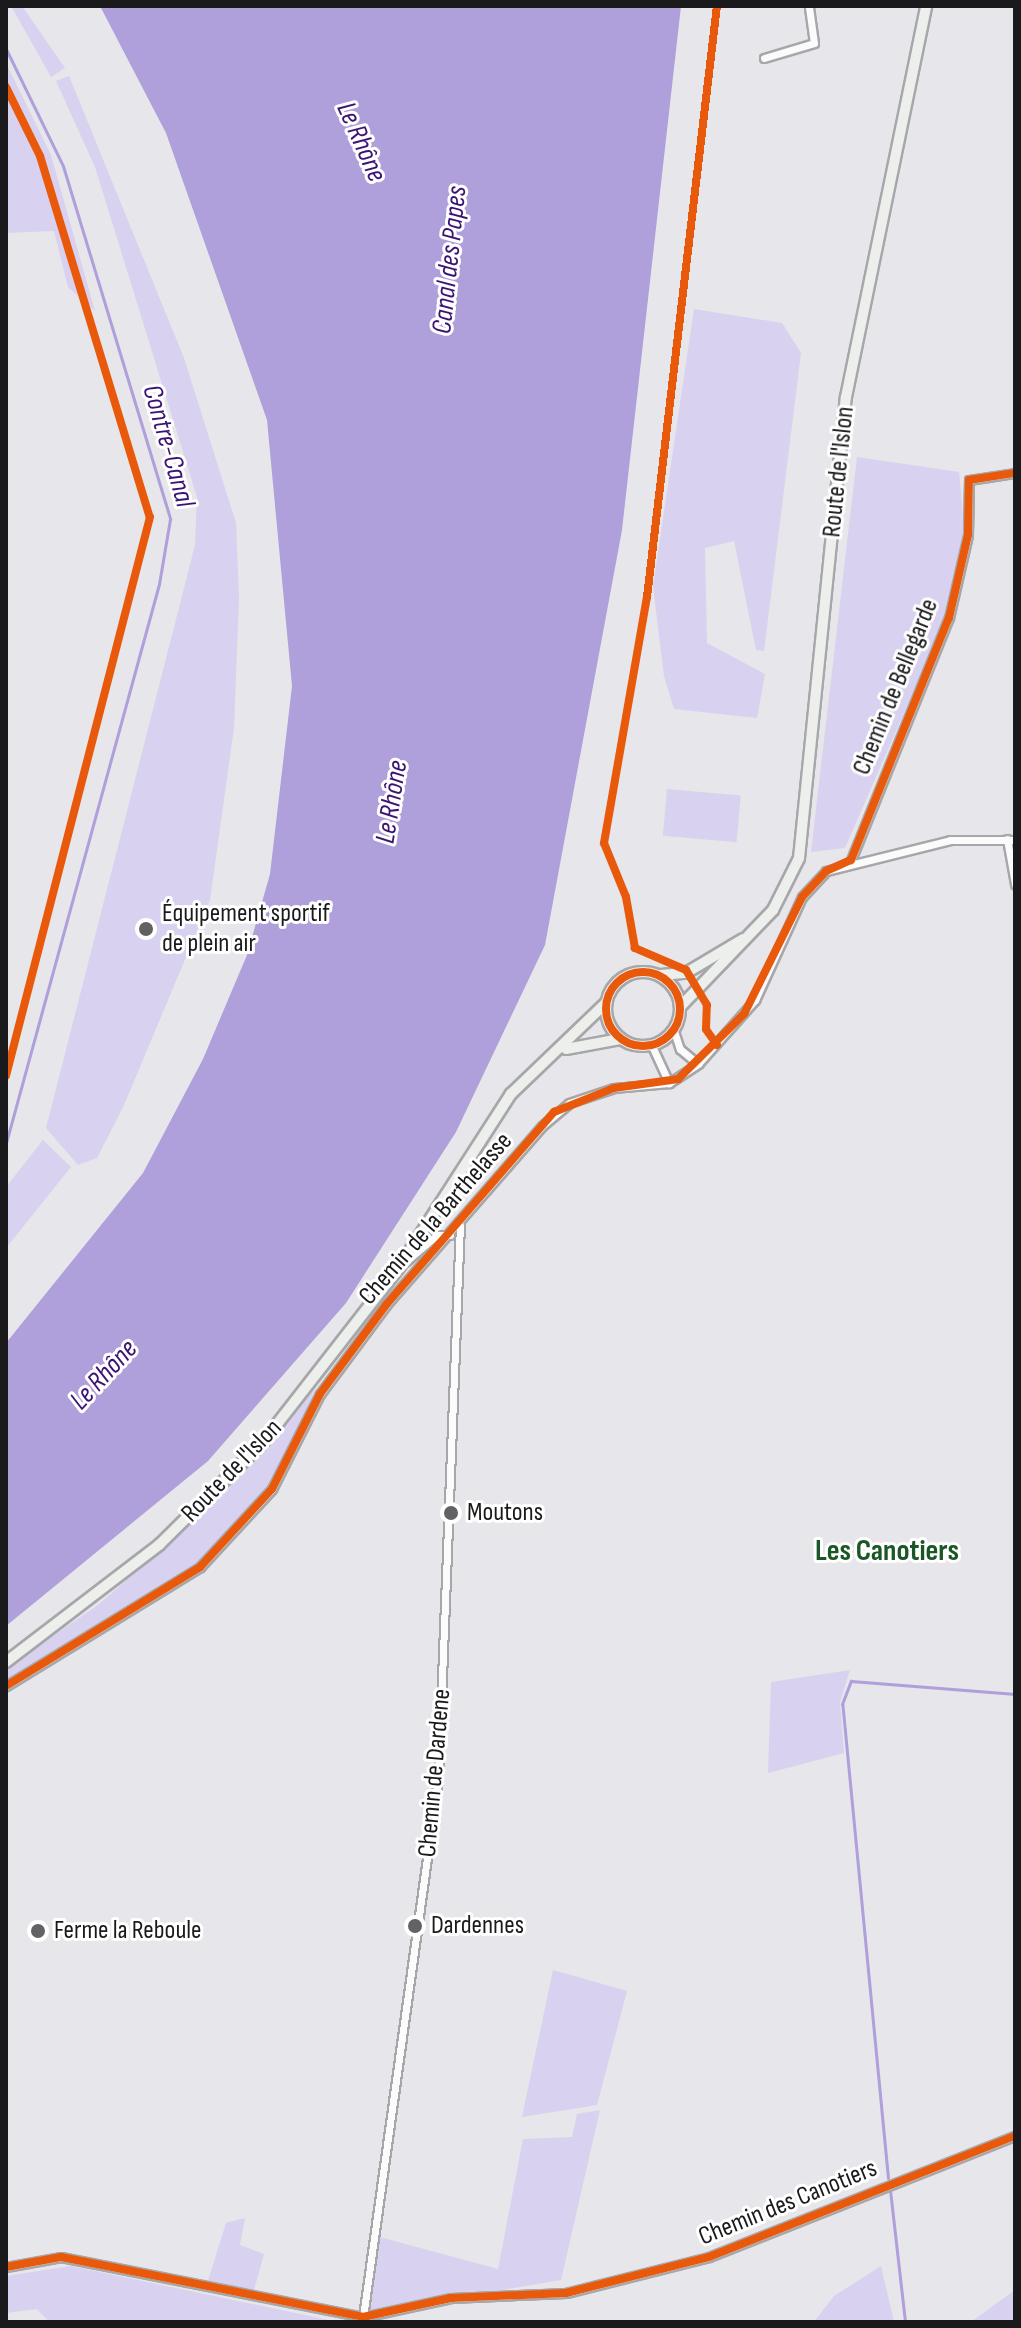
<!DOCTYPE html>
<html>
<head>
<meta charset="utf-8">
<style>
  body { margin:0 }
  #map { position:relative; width:1021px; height:2328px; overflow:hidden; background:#e7e6ea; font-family:"Sofia Sans Condensed",sans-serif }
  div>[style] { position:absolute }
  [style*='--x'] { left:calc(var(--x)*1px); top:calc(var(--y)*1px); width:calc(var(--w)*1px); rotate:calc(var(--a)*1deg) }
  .green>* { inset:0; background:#d8d1ef; transform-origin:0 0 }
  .water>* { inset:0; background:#af9fda }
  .stream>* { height:3px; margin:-1.5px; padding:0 1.5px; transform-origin:1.5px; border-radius:1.5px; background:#af9fda }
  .roads { filter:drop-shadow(2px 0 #a7a7aa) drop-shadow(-2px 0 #a7a7aa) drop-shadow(0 2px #a7a7aa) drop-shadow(0 -2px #a7a7aa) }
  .street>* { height:7px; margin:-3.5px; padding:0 3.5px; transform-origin:3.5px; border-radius:3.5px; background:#fbfbfc }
  .secondary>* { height:10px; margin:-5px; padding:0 5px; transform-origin:5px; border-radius:5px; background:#edefed }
  .secondary>.ring { margin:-5px; padding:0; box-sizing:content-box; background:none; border:10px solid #edefed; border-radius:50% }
  .cycleway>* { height:8px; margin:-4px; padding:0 4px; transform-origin:4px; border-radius:4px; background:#e8590c }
  .cycleway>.ring { margin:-4px; padding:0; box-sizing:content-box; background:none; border:8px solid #e8590c; border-radius:50% }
  .dots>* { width:22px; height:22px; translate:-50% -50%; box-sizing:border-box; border:4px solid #fff; border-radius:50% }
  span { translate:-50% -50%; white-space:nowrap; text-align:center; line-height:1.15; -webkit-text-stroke:6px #fff; paint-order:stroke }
  .street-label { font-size:26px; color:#1a1a1c }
  .poi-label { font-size:26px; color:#1a1a1c }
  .left { translate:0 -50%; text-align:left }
  .water-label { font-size:28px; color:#3b1373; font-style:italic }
  .quarter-label { font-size:30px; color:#1b5726; font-weight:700 }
  .frame { position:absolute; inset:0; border:8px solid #1a1a1c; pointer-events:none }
</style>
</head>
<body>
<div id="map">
  <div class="green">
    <div style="clip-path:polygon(11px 6px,22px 6px,65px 68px,51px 77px)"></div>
    <div style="clip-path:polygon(6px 63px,51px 155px,95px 311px,68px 287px,54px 231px,6px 233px)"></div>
    <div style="clip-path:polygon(69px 76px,184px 358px,236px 523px,239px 598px,234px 728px,210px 900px,124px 1105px,97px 1158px,78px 1165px,46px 1128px,195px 545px,197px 497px,95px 167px,56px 81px)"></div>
    <div style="clip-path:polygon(694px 309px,782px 323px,801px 353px,764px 651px,756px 650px,734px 541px,705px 548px,707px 643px,765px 674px,757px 718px,674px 709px,664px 676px,653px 586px)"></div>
    <div style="clip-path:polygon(857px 457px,959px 472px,965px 534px,945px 619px,845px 848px,811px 852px)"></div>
    <div style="left:667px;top:789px;width:74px;height:47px;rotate:5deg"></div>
    <div style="clip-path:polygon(43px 1140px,71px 1167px,6px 1248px,6px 1187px)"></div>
    <div style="clip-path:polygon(315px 1389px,278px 1476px,182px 1581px,6px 1681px,6px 1668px,98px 1605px,219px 1498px)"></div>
    <div style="clip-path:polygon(850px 1670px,840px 1702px,844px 1753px,768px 1773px,771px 1682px)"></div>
    <div style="clip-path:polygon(553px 1970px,627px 1991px,597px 2105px,522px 2117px)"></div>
    <div style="clip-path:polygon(600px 2110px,561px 2280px,366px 2313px,376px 2236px,498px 2269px,523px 2139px,572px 2137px,577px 2114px)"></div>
    <div style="clip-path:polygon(245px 2218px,240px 2245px,264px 2254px,254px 2290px,208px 2281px,226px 2223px)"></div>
    <div style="clip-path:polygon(71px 2266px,324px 2319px,336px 2322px,49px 2322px,37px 2309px,6px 2313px,6px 2276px)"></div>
    <div style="clip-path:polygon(881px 2266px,894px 2322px,814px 2322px,834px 2296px)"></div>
    <div style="clip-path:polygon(1015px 2290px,1015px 2322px,971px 2322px)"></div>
  </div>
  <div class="water">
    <div style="clip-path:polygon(100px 6px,681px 6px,622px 530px,545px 945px,456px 1132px,346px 1303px,208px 1461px,6px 1626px,6px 1343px,143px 1173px,203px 1059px,247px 955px,270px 874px,292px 686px,267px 420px,166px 133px)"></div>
  </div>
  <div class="stream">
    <div style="--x:6;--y:49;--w:130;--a:64"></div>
    <div style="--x:63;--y:166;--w:369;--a:73.1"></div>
    <div style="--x:170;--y:519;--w:66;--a:99.6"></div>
    <div style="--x:159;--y:584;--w:580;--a:105.31"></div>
    <div style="--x:888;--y:2178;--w:476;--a:-95.5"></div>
    <div style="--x:842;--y:1704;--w:25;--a:-69"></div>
    <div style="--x:851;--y:1681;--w:165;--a:4.5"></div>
    <div style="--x:890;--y:2190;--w:133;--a:83.5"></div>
  </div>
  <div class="roads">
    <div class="street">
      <div style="--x:764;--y:58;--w:52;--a:-16.7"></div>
      <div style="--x:814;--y:43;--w:37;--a:-98"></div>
      <div style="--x:1007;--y:839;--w:46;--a:79.9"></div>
      <div style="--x:851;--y:860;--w:261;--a:-68"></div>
      <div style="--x:949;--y:618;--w:85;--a:-77.1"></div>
      <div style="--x:968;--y:535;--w:55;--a:-89"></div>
      <div style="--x:969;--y:480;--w:47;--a:-8.7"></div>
      <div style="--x:674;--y:1031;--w:19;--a:72"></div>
      <div style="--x:680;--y:1049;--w:23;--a:40"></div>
      <div style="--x:652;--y:1046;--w:41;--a:65.3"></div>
      <div style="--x:405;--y:1262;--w:42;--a:-40.2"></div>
      <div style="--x:437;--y:1235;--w:13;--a:0"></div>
      <div style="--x:6;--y:1686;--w:228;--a:-31.5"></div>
      <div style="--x:200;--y:1567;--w:106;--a:-47.3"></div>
      <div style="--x:272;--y:1489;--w:106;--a:-63.2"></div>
      <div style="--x:320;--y:1394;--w:111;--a:-53.4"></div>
      <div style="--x:386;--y:1305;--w:237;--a:-48.9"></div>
      <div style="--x:542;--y:1126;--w:35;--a:-40"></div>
      <div style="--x:569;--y:1103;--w:47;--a:-18.4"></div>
      <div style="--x:614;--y:1088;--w:55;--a:-5.2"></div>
      <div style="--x:669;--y:1083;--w:35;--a:-33"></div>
      <div style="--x:698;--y:1064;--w:86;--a:-48.3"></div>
      <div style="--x:755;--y:1000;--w:113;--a:-65.5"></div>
      <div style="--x:802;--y:897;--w:35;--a:-47"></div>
      <div style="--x:826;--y:871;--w:128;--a:-14"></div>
      <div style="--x:950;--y:840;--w:65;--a:0"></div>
      <div style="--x:6;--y:2267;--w:56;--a:-10.3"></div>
      <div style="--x:61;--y:2257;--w:308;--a:11.2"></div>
      <div style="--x:363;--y:2317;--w:90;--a:-12.2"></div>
      <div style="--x:451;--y:2298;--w:115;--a:-2.5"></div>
      <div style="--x:566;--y:2293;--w:147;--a:-14.1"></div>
      <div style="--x:709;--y:2257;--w:329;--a:-21.6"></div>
      <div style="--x:363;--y:2317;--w:543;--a:-82.06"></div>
      <div style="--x:438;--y:1779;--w:554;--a:-87.73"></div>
    </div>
    <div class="secondary">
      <div class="ring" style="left:606px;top:972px;width:64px;height:64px"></div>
      <div style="--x:661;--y:975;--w:25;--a:-5"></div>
      <div style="--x:686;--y:973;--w:66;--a:-30.8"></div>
      <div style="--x:681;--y:1006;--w:133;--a:-46.2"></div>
      <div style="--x:773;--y:910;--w:58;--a:-63.4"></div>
      <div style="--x:799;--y:858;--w:463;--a:-84.2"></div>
      <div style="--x:846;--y:397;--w:399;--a:-78.4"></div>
      <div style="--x:566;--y:1049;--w:55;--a:-10.5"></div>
      <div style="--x:6;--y:1662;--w:193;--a:-37.4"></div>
      <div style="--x:159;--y:1545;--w:148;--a:-44.7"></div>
      <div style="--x:264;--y:1441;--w:222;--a:-52.1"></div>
      <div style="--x:400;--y:1266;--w:205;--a:-57.2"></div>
      <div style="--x:511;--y:1094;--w:132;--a:-43.8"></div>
    </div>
  </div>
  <div class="cycleway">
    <div style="--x:6;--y:87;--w:77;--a:63.8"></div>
    <div style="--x:40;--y:156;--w:377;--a:73.1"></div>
    <div style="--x:150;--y:517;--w:577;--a:104.45"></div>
    <div class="ring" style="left:606px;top:972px;width:66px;height:66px"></div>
    <div style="--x:717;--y:1045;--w:19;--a:-125"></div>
    <div style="--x:706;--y:1029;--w:24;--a:-88"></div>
    <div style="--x:707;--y:1005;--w:41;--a:-121"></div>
    <div style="--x:686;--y:970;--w:56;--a:-156.7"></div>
    <div style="--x:635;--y:948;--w:52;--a:-100"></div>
    <div style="--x:626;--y:897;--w:58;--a:-112.2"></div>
    <div style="--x:604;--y:843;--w:250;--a:-80.1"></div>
    <div style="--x:647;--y:597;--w:595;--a:-83.25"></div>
    <div style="--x:6;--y:1686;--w:228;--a:-31.5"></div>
    <div style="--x:200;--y:1567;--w:106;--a:-47.3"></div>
    <div style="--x:272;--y:1489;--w:106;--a:-63.2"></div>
    <div style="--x:320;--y:1394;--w:111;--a:-53.4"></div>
    <div style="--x:386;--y:1305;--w:256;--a:-49"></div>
    <div style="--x:554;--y:1112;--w:65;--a:-21.8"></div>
    <div style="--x:614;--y:1088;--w:65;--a:-8"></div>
    <div style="--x:678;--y:1079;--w:93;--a:-44.6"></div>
    <div style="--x:744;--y:1014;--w:131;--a:-63.6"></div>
    <div style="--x:802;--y:897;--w:35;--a:-47"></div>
    <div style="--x:826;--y:871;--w:27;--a:-24"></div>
    <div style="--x:851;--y:860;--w:261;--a:-68"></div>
    <div style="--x:949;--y:618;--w:85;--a:-77.1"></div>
    <div style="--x:968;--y:535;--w:55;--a:-89"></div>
    <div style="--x:969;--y:480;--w:47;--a:-8.7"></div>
    <div style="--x:6;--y:2267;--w:56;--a:-10.3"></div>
    <div style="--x:61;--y:2257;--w:308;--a:11.2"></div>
    <div style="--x:363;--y:2317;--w:90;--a:-12.2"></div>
    <div style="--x:451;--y:2298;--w:115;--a:-2.5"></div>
    <div style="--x:566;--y:2293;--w:147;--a:-14.1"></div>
    <div style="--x:709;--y:2257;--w:329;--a:-21.6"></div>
  </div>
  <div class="dots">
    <div style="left:146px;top:929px;background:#626164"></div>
    <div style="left:451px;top:1513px;background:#626164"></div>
    <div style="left:415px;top:1926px;background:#626164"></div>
    <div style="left:38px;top:1931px;background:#626164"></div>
  </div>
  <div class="street-label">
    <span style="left:839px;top:472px;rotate:-84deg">Route de l'Islon</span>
    <span style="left:896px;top:687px;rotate:-68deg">Chemin de Bellegarde</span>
    <span style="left:436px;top:1219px;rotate:-49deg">Chemin de la Barthelasse</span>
    <span style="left:232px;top:1471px;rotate:-46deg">Route de l'Islon</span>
    <span style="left:435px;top:1773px;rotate:-85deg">Chemin de Dardene</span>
    <span style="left:788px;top:2203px;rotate:-22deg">Chemin des Canotiers</span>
  </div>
  <div class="poi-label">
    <span class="left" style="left:162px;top:929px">Équipement sportif<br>de plein air</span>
    <span class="left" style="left:467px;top:1513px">Moutons</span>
    <span class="left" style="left:431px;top:1926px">Dardennes</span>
    <span class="left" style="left:54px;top:1931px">Ferme la Reboule</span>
  </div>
  <div class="water-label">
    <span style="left:361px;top:142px;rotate:66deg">Le Rhône</span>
    <span style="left:450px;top:260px;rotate:-84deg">Canal des Papes</span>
    <span style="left:168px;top:446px;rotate:74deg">Contre-Canal</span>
    <span style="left:392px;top:802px;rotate:-81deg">Le Rhône</span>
    <span style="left:104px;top:1375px;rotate:-47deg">Le Rhône</span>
  </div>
  <div class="quarter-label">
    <span style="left:887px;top:1551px">Les Canotiers</span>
  </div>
  <div class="frame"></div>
</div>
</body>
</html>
